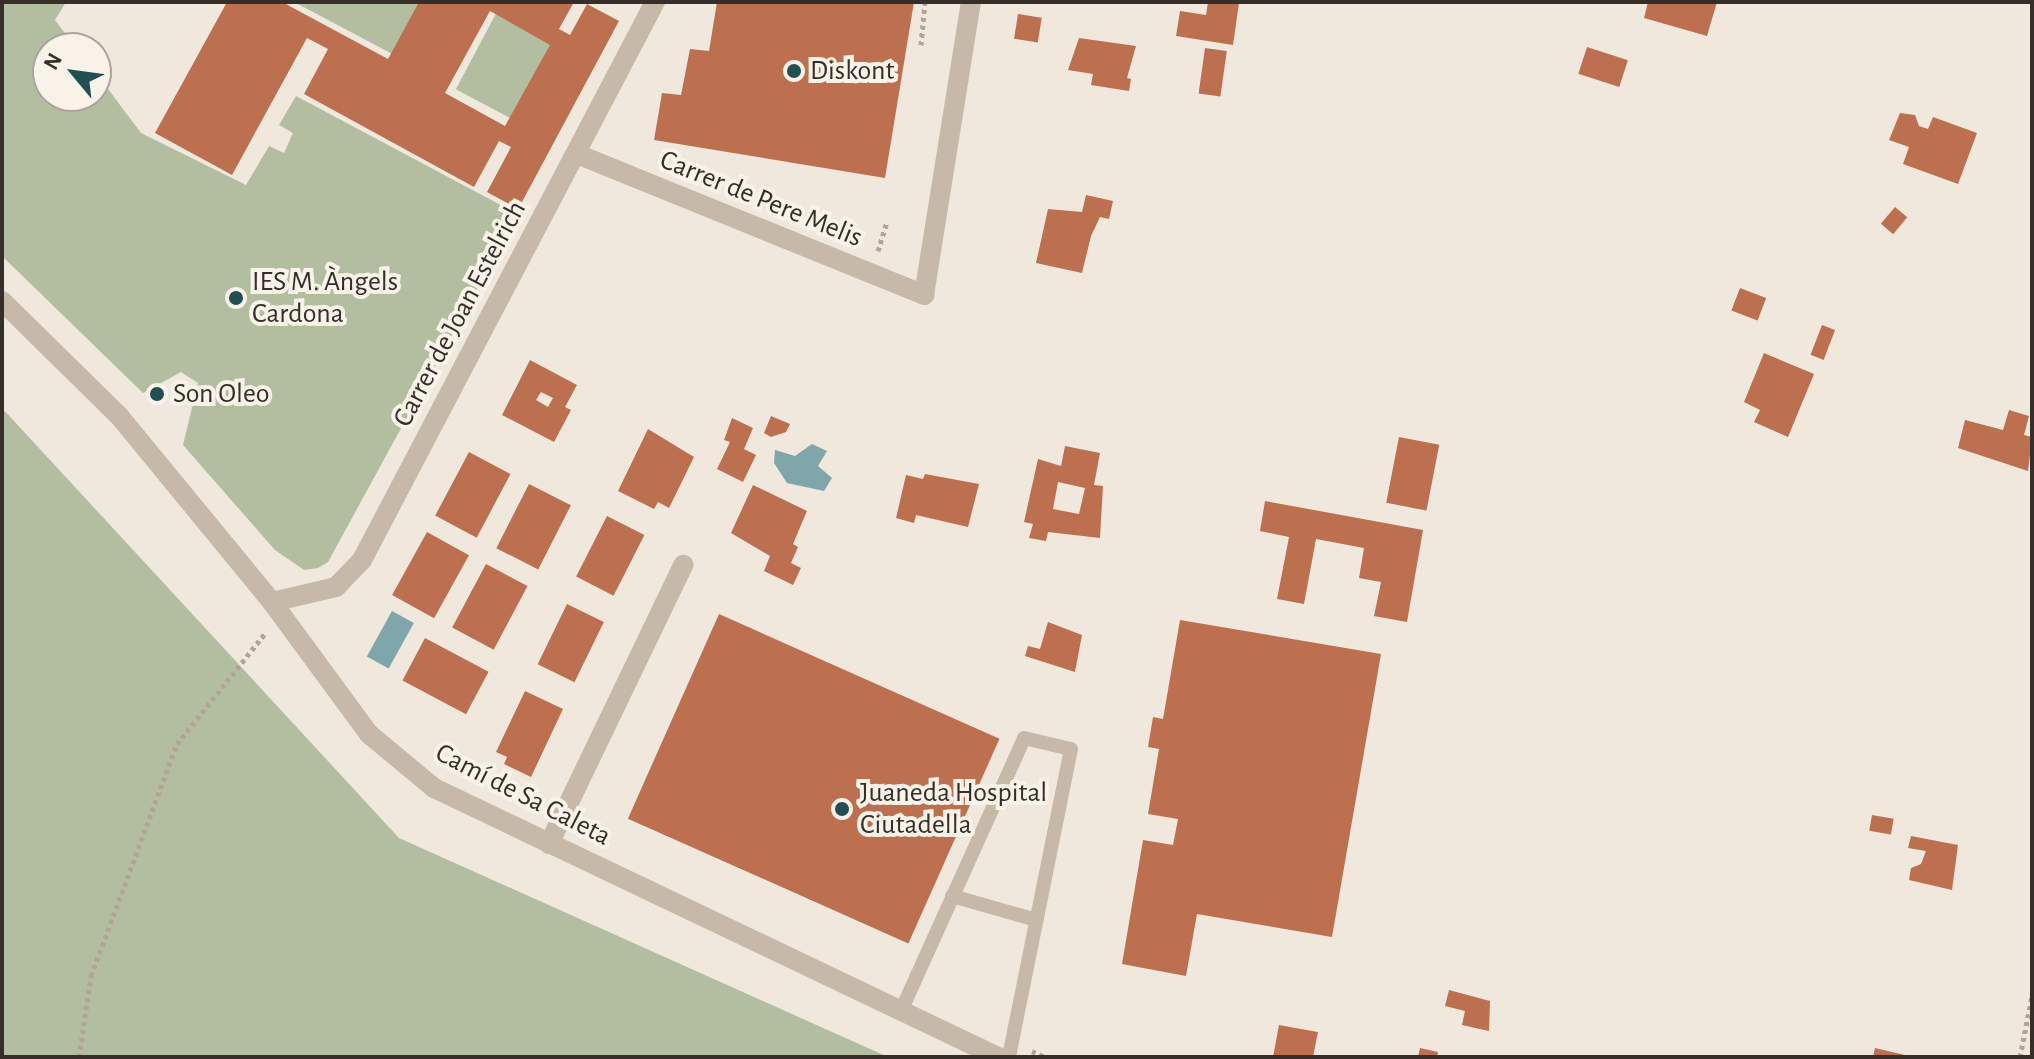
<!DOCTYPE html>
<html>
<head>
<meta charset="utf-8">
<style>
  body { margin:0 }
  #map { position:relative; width:2034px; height:1059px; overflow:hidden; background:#f0e8dd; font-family:"Alegreya Sans",sans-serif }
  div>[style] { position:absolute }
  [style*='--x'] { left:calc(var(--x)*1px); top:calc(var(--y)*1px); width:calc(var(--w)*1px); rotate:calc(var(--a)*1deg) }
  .green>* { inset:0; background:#b2be9f; transform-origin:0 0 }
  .water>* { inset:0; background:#7fa7ab; transform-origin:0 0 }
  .building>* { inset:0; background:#bc7050; transform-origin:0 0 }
  .path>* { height:5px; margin-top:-2.5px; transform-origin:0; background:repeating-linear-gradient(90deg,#b3a395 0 4px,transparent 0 8px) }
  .service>* { height:14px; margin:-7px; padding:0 7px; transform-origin:7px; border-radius:7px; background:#c7b9aa }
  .minor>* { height:20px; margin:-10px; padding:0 10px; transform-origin:10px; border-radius:10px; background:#c7b9aa }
  .dots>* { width:22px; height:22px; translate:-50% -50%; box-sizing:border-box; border:4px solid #f8f2e9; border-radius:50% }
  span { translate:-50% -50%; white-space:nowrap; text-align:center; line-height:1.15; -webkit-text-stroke:8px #f8f2e9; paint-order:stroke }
  .poi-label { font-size:28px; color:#362e29 }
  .left { translate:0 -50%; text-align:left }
  .street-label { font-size:28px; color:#362e29 }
  .frame { position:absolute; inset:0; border:4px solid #362e29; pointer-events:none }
  .north { position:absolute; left:32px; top:32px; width:80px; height:80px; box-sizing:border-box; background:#f8f2e9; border:2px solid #aaa49c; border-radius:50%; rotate:299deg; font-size:22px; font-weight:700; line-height:32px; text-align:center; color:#362e29 }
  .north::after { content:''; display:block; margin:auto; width:28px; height:36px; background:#224e54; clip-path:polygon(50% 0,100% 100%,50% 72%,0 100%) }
</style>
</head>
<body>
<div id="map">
  <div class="green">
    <div style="clip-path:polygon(2px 2px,66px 2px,55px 20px,76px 48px,48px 48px,48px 96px,96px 96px,96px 73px,141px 133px,246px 185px,269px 146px,284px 153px,293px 133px,279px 125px,296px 96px,510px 210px,517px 201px,523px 205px,328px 562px,318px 568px,304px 570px,275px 550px,183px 445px,198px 383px,181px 372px,143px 393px,2px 256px)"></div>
    <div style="clip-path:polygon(294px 2px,428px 2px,398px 57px)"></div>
    <div style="left:499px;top:8px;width:68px;height:92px;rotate:28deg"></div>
    <div style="clip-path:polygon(2px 408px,399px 838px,888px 1057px,2px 1057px)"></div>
  </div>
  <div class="water">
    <div style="clip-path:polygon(812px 444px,827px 451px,818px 466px,832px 478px,824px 491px,787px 483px,774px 463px,775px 450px,795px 456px)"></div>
    <div style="left:392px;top:611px;width:25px;height:52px;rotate:29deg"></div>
  </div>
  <div class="building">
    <div style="clip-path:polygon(evenodd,227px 2px,282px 2px,388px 59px,419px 2px,574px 2px,559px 29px,570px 35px,587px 4px,619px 21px,522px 202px,514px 198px,509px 204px,487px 192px,511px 147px,499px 141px,474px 187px,304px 94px,328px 49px,307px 38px,232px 175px,155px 133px,227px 2px,490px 11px,550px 45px,505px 126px,445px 93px,490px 11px)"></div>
    <div style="clip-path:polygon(717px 2px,914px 2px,885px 178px,654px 140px,662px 93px,681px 95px,690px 49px,709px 51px)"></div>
    <div style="clip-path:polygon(1208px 2px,1239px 3px,1233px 45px,1176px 36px,1180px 11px,1206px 15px)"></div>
    <div style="clip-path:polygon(1648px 2px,1717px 2px,1707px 36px,1644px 18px)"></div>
    <div style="left:1018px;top:14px;width:24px;height:25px;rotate:9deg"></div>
    <div style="clip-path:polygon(1079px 38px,1136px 46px,1127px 78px,1131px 79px,1129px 91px,1091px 85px,1093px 74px,1068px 70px)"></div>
    <div style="left:1587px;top:47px;width:43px;height:28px;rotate:18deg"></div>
    <div style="left:1205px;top:48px;width:22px;height:46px;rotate:8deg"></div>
    <div style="clip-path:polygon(1900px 113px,1915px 115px,1919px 126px,1928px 129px,1933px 117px,1977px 133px,1958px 184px,1903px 164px,1909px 147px,1889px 140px)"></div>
    <div style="clip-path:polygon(1086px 195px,1113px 201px,1109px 219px,1100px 217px,1091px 236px,1082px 273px,1036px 263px,1048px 209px,1082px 212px)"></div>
    <div style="left:1895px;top:207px;width:16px;height:22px;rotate:40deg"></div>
    <div style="left:1740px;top:288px;width:28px;height:24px;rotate:21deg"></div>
    <div style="left:1822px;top:325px;width:14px;height:32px;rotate:21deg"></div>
    <div style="clip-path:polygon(1764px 353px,1814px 374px,1788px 437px,1754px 422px,1760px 410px,1744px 402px)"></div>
    <div style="clip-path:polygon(evenodd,530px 360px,577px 385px,565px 407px,571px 410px,554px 442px,502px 415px,530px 360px,541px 392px,553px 398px,548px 407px,536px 400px,541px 392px)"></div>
    <div style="clip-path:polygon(2009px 410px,2029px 416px,2024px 435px,2032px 437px,2028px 471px,1958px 448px,1965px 420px,2003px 430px)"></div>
    <div style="clip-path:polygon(771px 416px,790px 424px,786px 432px,771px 437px,764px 433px)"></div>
    <div style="clip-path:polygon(732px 418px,753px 428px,744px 449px,756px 455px,743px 482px,717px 469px,730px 442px,724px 440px)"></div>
    <div style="clip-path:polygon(648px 429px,694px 457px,669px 508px,658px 502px,654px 509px,618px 491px)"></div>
    <div style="left:1399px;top:437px;width:41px;height:67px;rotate:11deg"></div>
    <div style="clip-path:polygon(evenodd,1065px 446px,1100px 453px,1094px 485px,1103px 486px,1100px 538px,1048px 532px,1046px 541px,1029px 538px,1033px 524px,1024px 522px,1038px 459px,1061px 466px,1065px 446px,1058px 482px,1085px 488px,1079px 514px,1053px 509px,1058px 482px)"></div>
    <div style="left:469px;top:452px;width:47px;height:72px;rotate:28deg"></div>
    <div style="clip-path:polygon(925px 474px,979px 484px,968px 527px,916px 515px,914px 523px,896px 518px,906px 475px,923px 479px)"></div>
    <div style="left:529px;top:484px;width:47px;height:72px;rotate:27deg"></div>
    <div style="clip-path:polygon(753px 485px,807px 511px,793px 544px,798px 547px,791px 563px,801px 568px,793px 585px,764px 571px,770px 556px,731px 533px)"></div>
    <div style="clip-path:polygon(1265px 501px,1423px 530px,1407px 622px,1374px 616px,1381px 582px,1359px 578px,1364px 548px,1316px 539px,1304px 604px,1277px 599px,1289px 537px,1260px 531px)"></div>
    <div style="left:607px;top:516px;width:42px;height:68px;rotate:27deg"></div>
    <div style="left:427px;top:532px;width:48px;height:72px;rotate:29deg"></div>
    <div style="left:486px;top:564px;width:47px;height:72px;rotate:28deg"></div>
    <div style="left:567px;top:604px;width:41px;height:67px;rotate:26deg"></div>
    <div style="left:719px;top:614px;width:307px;height:224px;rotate:24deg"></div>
    <div style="clip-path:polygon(1180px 620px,1381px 654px,1332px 937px,1197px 914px,1186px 976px,1122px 964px,1143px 840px,1173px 845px,1178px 819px,1148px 814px,1159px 749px,1148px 747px,1153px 717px,1163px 719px)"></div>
    <div style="clip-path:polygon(1048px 622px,1082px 635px,1075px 672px,1025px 656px,1028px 646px,1040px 649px)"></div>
    <div style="left:425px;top:638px;width:72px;height:48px;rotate:28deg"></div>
    <div style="clip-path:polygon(525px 691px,563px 709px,531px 777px,504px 764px,507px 757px,496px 752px)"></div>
    <div style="left:1872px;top:815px;width:22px;height:16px;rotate:10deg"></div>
    <div style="clip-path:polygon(1911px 836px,1958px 845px,1952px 890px,1909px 880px,1911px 868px,1921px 864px,1926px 851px,1908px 848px)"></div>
    <div style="clip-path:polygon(1449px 990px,1490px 1001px,1489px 1031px,1462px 1025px,1465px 1011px,1445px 1006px)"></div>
    <div style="clip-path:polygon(1279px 1025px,1318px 1032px,1313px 1057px,1273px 1057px)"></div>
    <div style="clip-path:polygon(1420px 1048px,1438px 1052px,1437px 1057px,1418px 1057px)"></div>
    <div style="clip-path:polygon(1875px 1048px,1909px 1056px,1908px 1057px,1873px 1057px)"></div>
  </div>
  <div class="path">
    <div style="--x:921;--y:45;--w:43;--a:-84.7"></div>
    <div style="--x:878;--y:251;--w:30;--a:-73"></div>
    <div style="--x:1032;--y:1051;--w:14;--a:25"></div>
    <div style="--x:79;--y:1057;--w:82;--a:-81.6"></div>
    <div style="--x:91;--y:976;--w:247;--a:-69.7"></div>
    <div style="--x:177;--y:744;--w:143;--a:-51.5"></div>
    <div style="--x:2020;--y:1057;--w:62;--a:-78.9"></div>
  </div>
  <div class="service">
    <div style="--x:952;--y:896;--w:88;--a:15.8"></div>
    <div style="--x:901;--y:1011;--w:299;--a:-65.7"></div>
    <div style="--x:1024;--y:738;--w:48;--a:13.2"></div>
    <div style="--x:1071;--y:749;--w:314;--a:101.4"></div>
  </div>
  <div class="minor">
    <div style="--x:577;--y:154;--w:375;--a:22.1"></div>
    <div style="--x:924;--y:295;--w:297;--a:-80.9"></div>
    <div style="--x:2;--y:301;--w:165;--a:44.5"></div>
    <div style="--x:120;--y:417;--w:239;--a:50.6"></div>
    <div style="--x:272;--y:602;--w:164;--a:53.7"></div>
    <div style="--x:369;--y:734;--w:85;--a:39.7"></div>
    <div style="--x:434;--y:788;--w:625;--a:25.5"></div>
    <div style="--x:272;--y:602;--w:66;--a:-13.2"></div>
    <div style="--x:336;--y:587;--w:37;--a:-46"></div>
    <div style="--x:362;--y:560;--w:630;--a:-62.3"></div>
    <div style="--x:549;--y:844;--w:310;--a:-64.3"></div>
  </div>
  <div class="dots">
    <div style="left:794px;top:71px;background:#224e54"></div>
    <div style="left:236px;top:298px;background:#224e54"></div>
    <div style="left:157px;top:394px;background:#224e54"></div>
    <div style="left:842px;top:809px;background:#224e54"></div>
  </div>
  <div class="poi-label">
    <span class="left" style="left:810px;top:71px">Diskont</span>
    <span class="left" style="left:252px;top:298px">IES M. Àngels<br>Cardona</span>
    <span class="left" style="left:173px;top:394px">Son Oleo</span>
    <span class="left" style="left:860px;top:809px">Juaneda Hospital<br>Ciutadella</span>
  </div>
  <div class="street-label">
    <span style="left:761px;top:199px;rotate:22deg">Carrer de Pere Melis</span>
    <span style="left:460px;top:314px;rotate:-62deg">Carrer de Joan Estelrich</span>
    <span style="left:523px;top:795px;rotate:27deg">Camí de Sa Caleta</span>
  </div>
  <div class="frame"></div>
  <div class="north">N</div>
</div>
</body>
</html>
